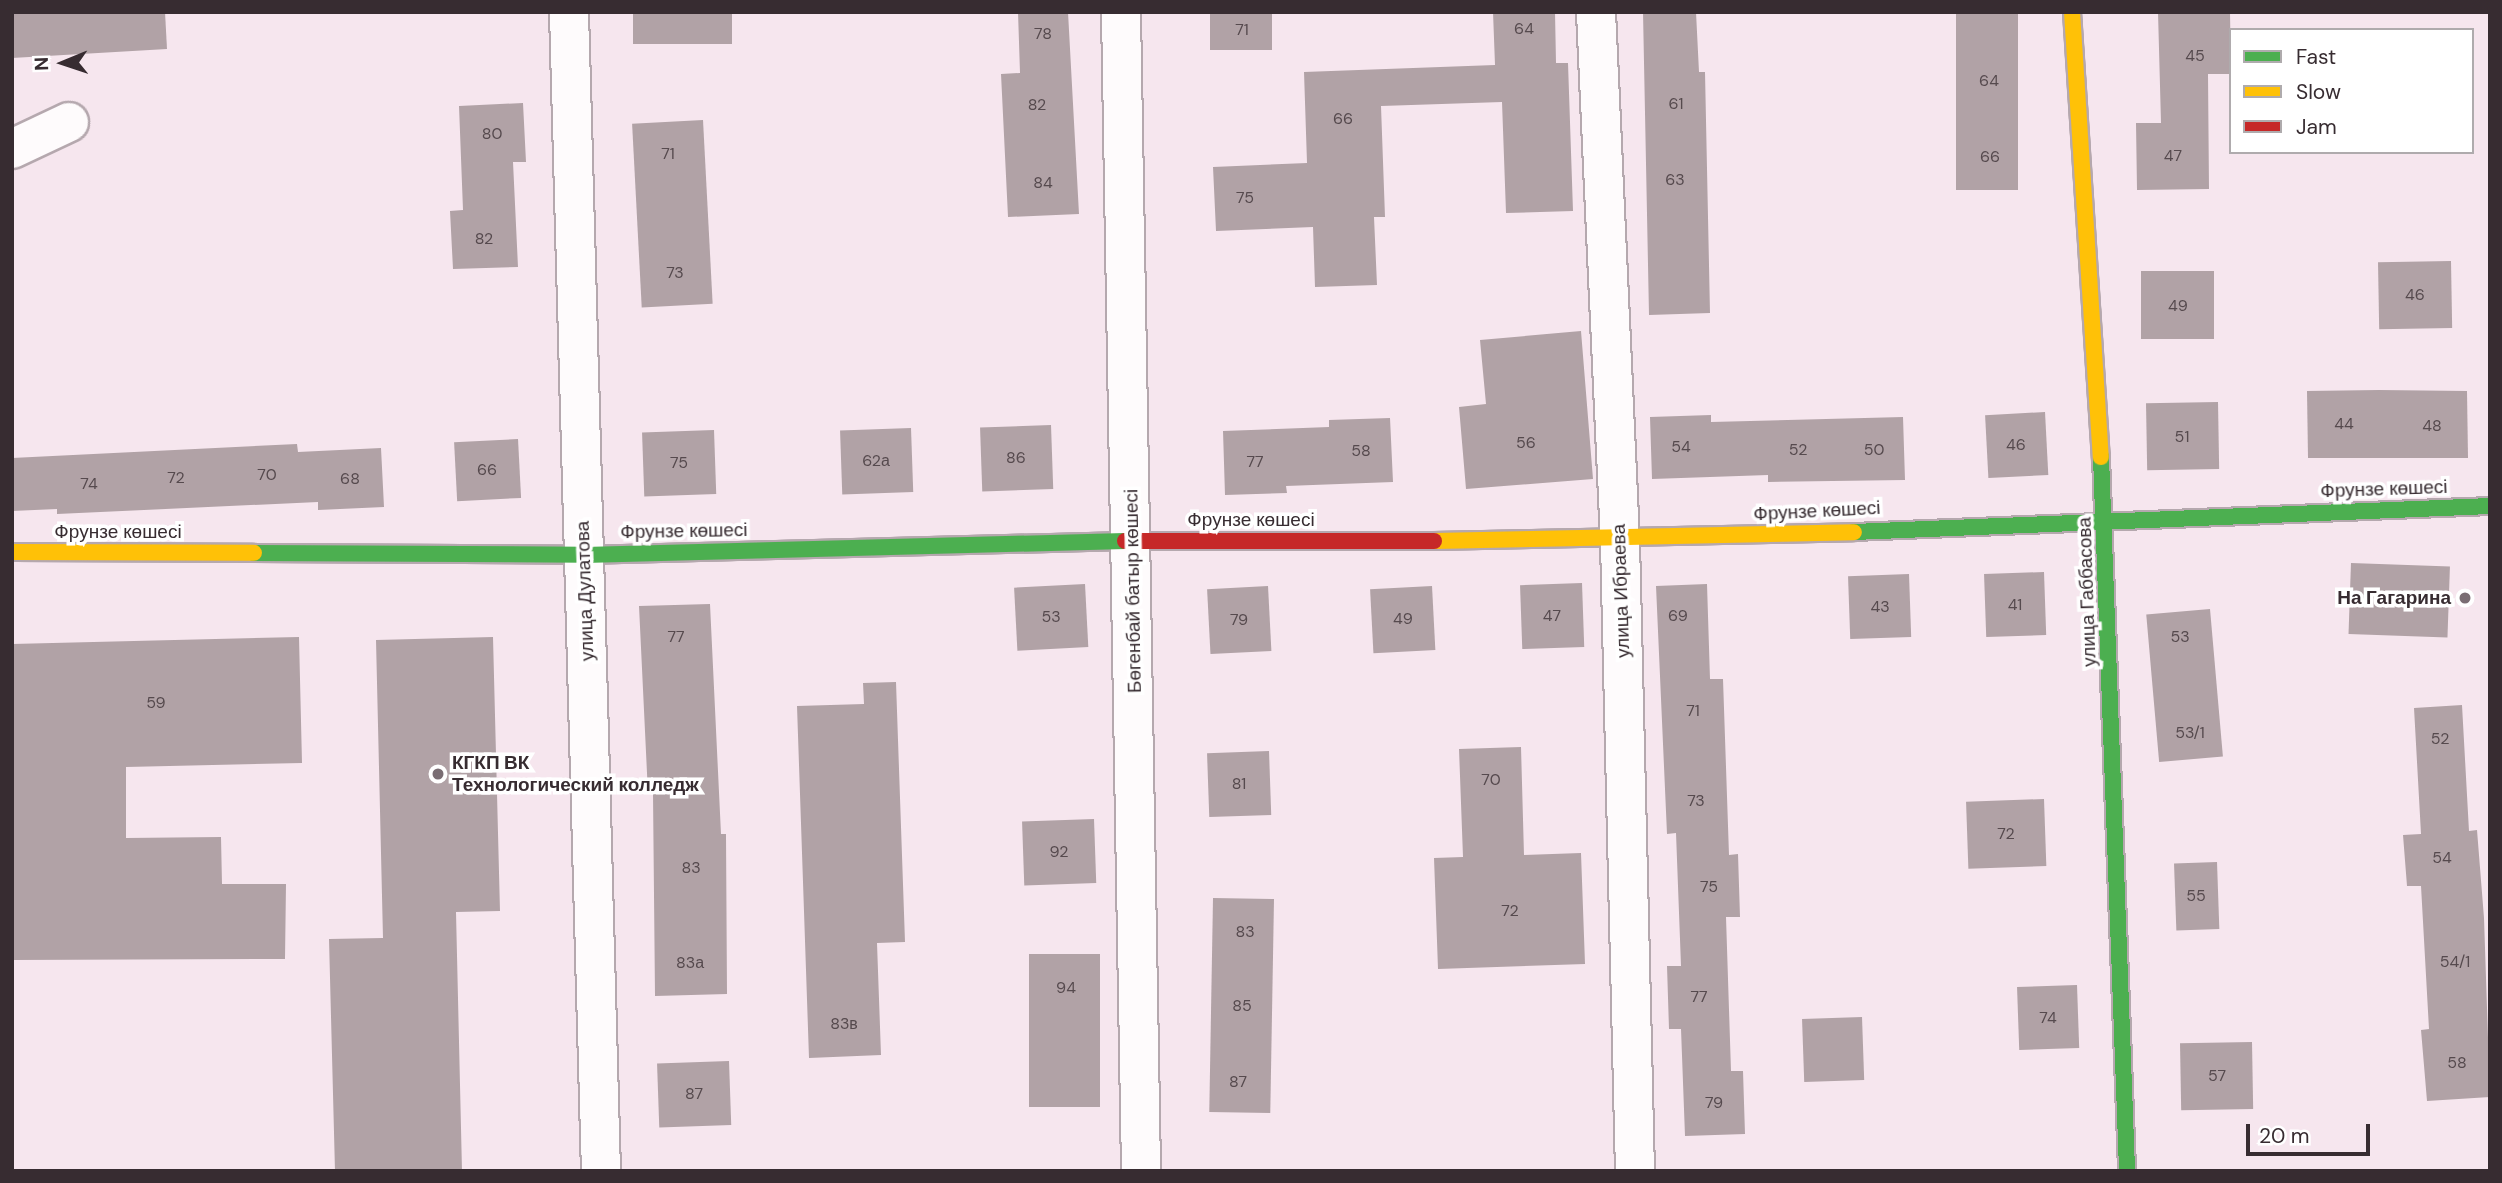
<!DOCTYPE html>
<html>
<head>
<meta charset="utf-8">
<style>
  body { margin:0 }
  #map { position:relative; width:2502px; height:1183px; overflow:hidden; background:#f6e6ee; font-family:"DM Sans",sans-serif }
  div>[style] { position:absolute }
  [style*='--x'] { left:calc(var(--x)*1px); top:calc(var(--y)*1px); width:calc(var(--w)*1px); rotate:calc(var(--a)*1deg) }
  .building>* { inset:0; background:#b1a2a6; transform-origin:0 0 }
  .roads { filter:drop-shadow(2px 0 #b5a8ae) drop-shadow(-2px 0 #b5a8ae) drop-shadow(0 2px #b5a8ae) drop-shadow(0 -2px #b5a8ae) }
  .street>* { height:38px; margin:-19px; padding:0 19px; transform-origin:19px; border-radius:19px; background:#fefbfc }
  .fast>* { height:16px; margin:-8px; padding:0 8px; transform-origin:8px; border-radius:8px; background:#4caf50 }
  .slow>* { height:16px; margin:-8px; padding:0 8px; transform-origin:8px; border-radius:8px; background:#ffc107 }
  .jam>* { height:16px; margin:-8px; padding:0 8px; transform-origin:8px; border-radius:8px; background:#c62828 }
  .dots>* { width:19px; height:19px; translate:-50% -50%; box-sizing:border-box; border:4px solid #fff; border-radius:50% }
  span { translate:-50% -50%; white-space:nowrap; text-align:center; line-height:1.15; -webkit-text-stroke:7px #fff; paint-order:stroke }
  .number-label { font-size:16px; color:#564a4e }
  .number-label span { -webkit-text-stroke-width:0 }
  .street-label { font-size:19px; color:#372c31 }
  .poi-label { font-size:19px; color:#372c31; font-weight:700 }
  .right { translate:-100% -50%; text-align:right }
  .left { translate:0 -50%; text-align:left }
  .frame { position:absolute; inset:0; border:14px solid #372c31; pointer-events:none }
  .legend { position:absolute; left:2229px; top:28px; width:245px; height:126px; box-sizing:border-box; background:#fff; border:2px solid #afabad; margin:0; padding:9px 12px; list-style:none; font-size:21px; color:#372c31 }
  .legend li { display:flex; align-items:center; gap:14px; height:35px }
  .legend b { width:35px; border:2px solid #afabad }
  .north { position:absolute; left:28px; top:28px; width:70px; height:70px; -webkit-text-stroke:5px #fff; paint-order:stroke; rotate:268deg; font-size:19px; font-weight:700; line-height:28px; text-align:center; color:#372c31 }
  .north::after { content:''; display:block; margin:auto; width:24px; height:32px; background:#372c31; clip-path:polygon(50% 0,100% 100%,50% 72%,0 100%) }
  .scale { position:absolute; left:2246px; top:1124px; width:124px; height:32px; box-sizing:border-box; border:4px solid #372c31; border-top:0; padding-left:9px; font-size:21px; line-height:24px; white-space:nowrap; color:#372c31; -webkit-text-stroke:5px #fff; paint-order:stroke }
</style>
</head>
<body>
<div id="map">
  <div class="building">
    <div style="clip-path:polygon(12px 12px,165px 12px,167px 49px,12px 58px)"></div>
    <div style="left:633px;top:12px;width:99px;height:32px"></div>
    <div style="clip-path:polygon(1018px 12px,1068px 12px,1079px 214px,1008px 217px,1001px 74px,1020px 73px)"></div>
    <div style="left:1210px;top:12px;width:62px;height:38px"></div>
    <div style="clip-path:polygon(1493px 12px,1555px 12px,1556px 63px,1568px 63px,1573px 211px,1506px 213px,1502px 102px,1381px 106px,1385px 217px,1374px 217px,1377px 285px,1315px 287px,1313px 227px,1216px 231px,1213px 167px,1307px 163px,1304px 72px,1495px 65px)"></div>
    <div style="clip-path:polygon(1643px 12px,1696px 12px,1699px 72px,1705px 72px,1710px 313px,1649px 315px)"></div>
    <div style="left:1956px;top:12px;width:62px;height:178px"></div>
    <div style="clip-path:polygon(2158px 12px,2230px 12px,2231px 74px,2208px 74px,2209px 189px,2137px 190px,2136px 123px,2161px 123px)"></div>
    <div style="clip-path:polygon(523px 103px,526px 162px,513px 162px,518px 267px,453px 269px,450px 211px,463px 210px,459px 106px)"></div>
    <div style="left:703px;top:120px;width:184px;height:71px;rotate:87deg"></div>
    <div style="left:2451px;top:261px;width:67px;height:73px;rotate:89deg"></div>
    <div style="left:2214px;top:271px;width:68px;height:73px;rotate:90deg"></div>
    <div style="clip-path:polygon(1581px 331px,1593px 479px,1466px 489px,1459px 407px,1486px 404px,1480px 340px)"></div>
    <div style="clip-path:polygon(2379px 390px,2467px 391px,2468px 458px,2308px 458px,2307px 391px)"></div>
    <div style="left:2218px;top:402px;width:67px;height:72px;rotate:89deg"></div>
    <div style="left:2045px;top:412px;width:63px;height:60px;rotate:87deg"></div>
    <div style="clip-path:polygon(1711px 415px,1711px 422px,1903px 417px,1905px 480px,1768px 482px,1768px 475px,1652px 479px,1650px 417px)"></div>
    <div style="clip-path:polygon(1390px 418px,1393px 482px,1286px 486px,1287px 493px,1225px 495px,1223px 431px,1329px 427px,1329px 420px)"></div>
    <div style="left:1051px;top:425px;width:64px;height:71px;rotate:88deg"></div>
    <div style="left:911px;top:428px;width:64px;height:71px;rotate:88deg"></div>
    <div style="left:714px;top:430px;width:64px;height:72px;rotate:88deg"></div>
    <div style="left:518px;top:439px;width:59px;height:64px;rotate:87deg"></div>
    <div style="clip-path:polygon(297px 444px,298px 452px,381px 448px,384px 507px,318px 510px,318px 502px,57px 514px,57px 509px,12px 511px,12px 458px)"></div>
    <div style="left:2351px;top:563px;width:99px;height:71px;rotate:2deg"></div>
    <div style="left:2044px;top:572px;width:63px;height:60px;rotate:88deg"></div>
    <div style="left:1909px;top:574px;width:63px;height:61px;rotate:88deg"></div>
    <div style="left:1582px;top:583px;width:64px;height:62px;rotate:88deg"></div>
    <div style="left:1085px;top:584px;width:63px;height:71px;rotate:87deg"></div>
    <div style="clip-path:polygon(1707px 584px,1710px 679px,1723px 679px,1729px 855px,1738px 854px,1740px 917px,1726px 917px,1731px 1071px,1743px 1071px,1745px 1134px,1685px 1136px,1681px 1029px,1669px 1029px,1667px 966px,1681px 966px,1676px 833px,1667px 834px,1656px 586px)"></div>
    <div style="left:1268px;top:586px;width:65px;height:61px;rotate:87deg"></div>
    <div style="left:1432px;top:586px;width:64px;height:62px;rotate:87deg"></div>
    <div style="clip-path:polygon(710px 604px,721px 834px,726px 834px,727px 994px,655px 996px,653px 794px,648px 794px,639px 606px)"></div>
    <div style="left:2210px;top:609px;width:148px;height:64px;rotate:85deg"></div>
    <div style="clip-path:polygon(299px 637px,302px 763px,126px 767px,126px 838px,221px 837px,222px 884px,286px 884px,285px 959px,12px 960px,12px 644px)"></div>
    <div style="clip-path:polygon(493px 637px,500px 911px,456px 912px,462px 1171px,335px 1171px,329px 939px,383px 938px,376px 640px)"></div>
    <div style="clip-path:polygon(896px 682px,905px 942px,877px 943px,881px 1055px,809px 1058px,797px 706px,864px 704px,863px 683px)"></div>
    <div style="clip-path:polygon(2462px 705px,2469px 831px,2477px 830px,2484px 918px,2490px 1097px,2427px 1101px,2421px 1030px,2429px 1029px,2421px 886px,2407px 886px,2403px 835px,2421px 834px,2414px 708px)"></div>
    <div style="clip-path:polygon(1521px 747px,1524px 855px,1581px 853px,1585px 964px,1438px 969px,1434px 858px,1463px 857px,1459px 749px)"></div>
    <div style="left:1269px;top:751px;width:64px;height:62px;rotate:88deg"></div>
    <div style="left:2044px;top:799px;width:67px;height:78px;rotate:88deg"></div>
    <div style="left:1094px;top:819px;width:64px;height:72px;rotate:88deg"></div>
    <div style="left:2217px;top:862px;width:67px;height:43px;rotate:88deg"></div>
    <div style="left:1274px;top:899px;width:214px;height:61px;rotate:91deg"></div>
    <div style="left:1100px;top:954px;width:153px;height:71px;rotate:90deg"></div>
    <div style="left:2077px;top:985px;width:63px;height:60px;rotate:88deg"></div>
    <div style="left:1862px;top:1017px;width:63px;height:60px;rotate:88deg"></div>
    <div style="left:2252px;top:1042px;width:67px;height:72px;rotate:89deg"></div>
    <div style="left:729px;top:1061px;width:64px;height:72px;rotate:88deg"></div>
  </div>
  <div class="roads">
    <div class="street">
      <div style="--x:569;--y:12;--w:1159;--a:88.42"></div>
      <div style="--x:1121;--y:12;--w:1159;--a:89.01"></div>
      <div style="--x:1596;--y:12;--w:530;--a:87.4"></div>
      <div style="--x:1620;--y:541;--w:630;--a:88.64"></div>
      <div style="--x:12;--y:149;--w:63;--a:-25.3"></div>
    </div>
    <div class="fast">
      <div style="--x:2101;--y:457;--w:714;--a:87.91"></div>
      <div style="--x:1854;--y:532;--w:637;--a:-2.34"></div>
      <div style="--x:254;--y:553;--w:330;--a:0.3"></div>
      <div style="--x:584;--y:555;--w:541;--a:-1.48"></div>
    </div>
    <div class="slow">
      <div style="--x:2072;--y:12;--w:446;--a:86.3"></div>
      <div style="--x:1434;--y:541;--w:420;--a:-1.2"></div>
      <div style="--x:12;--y:552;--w:242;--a:0.2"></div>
    </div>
    <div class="jam">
      <div style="--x:1125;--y:541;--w:309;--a:0"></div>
    </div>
  </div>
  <div class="dots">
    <div style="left:2465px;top:598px;background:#7a6d73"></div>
    <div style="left:438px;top:774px;background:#7a6d73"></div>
  </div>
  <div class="number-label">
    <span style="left:1524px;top:29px">64</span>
    <span style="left:1242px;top:30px">71</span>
    <span style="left:1043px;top:34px">78</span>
    <span style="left:2195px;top:56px">45</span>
    <span style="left:1989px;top:81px">64</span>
    <span style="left:1676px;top:104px">61</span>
    <span style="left:1037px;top:105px">82</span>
    <span style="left:1343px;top:119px">66</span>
    <span style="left:492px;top:134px">80</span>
    <span style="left:668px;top:154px">71</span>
    <span style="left:2173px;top:156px">47</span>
    <span style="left:1990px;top:157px">66</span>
    <span style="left:1675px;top:180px">63</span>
    <span style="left:1043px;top:183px">84</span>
    <span style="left:1245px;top:198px">75</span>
    <span style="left:484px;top:239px">82</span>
    <span style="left:675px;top:273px">73</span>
    <span style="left:2415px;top:295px">46</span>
    <span style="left:2178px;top:306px">49</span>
    <span style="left:2344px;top:424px">44</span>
    <span style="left:2432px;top:426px">48</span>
    <span style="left:2182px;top:437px">51</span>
    <span style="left:1526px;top:443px">56</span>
    <span style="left:2016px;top:445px">46</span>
    <span style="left:1681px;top:447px">54</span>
    <span style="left:1798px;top:450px">52</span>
    <span style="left:1874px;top:450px">50</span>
    <span style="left:1361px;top:451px">58</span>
    <span style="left:1016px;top:458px">86</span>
    <span style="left:876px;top:461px">62а</span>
    <span style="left:1255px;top:462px">77</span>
    <span style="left:679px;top:463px">75</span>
    <span style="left:487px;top:470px">66</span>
    <span style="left:267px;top:475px">70</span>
    <span style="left:176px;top:478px">72</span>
    <span style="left:350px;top:479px">68</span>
    <span style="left:89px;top:484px">74</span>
    <span style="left:2015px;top:605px">41</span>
    <span style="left:1880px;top:607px">43</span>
    <span style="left:1552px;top:616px">47</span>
    <span style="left:1678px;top:616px">69</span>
    <span style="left:1051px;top:617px">53</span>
    <span style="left:1403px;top:619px">49</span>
    <span style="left:1239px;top:620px">79</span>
    <span style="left:676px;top:637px">77</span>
    <span style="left:2180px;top:637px">53</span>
    <span style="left:156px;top:703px">59</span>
    <span style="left:1693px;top:711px">71</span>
    <span style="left:2190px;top:733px">53/1</span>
    <span style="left:2440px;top:739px">52</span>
    <span style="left:1491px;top:780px">70</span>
    <span style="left:1239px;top:784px">81</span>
    <span style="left:1696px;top:801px">73</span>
    <span style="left:2006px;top:834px">72</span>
    <span style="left:1059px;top:852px">92</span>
    <span style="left:2442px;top:858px">54</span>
    <span style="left:691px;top:868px">83</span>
    <span style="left:1709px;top:887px">75</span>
    <span style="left:2196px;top:896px">55</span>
    <span style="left:1510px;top:911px">72</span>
    <span style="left:1245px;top:932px">83</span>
    <span style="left:2455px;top:962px">54/1</span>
    <span style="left:690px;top:963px">83а</span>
    <span style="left:1066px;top:988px">94</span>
    <span style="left:1699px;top:997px">77</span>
    <span style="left:1242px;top:1006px">85</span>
    <span style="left:2048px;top:1018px">74</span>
    <span style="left:844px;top:1024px">83в</span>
    <span style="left:2457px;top:1063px">58</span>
    <span style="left:2217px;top:1076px">57</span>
    <span style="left:1238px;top:1082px">87</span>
    <span style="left:694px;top:1094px">87</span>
    <span style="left:1714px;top:1103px">79</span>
  </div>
  <div class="street-label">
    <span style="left:2384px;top:489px;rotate:-2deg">Фрунзе көшесі</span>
    <span style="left:1817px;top:511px;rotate:-3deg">Фрунзе көшесі</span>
    <span style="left:1251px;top:520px">Фрунзе көшесі</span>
    <span style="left:684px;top:531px;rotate:-1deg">Фрунзе көшесі</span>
    <span style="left:118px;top:532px">Фрунзе көшесі</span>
    <span style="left:585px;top:591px;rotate:-92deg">улица Дулатова</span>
    <span style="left:1133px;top:591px;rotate:-91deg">Бөгенбай батыр көшесі</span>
    <span style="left:1621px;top:591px;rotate:-92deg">улица Ибраева</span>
    <span style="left:2087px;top:592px;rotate:-92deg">улица Габбасова</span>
  </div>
  <div class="poi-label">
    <span class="right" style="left:2451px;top:598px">На Гагарина</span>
    <span class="left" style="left:452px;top:774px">КГКП ВК<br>Технологический колледж</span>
  </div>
  <div class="frame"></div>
  <ul class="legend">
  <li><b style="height:9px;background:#4caf50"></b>Fast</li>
  <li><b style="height:9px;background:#ffc107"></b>Slow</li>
  <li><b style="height:9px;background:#c62828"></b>Jam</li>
  </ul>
  <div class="north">N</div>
  <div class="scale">20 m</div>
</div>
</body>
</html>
